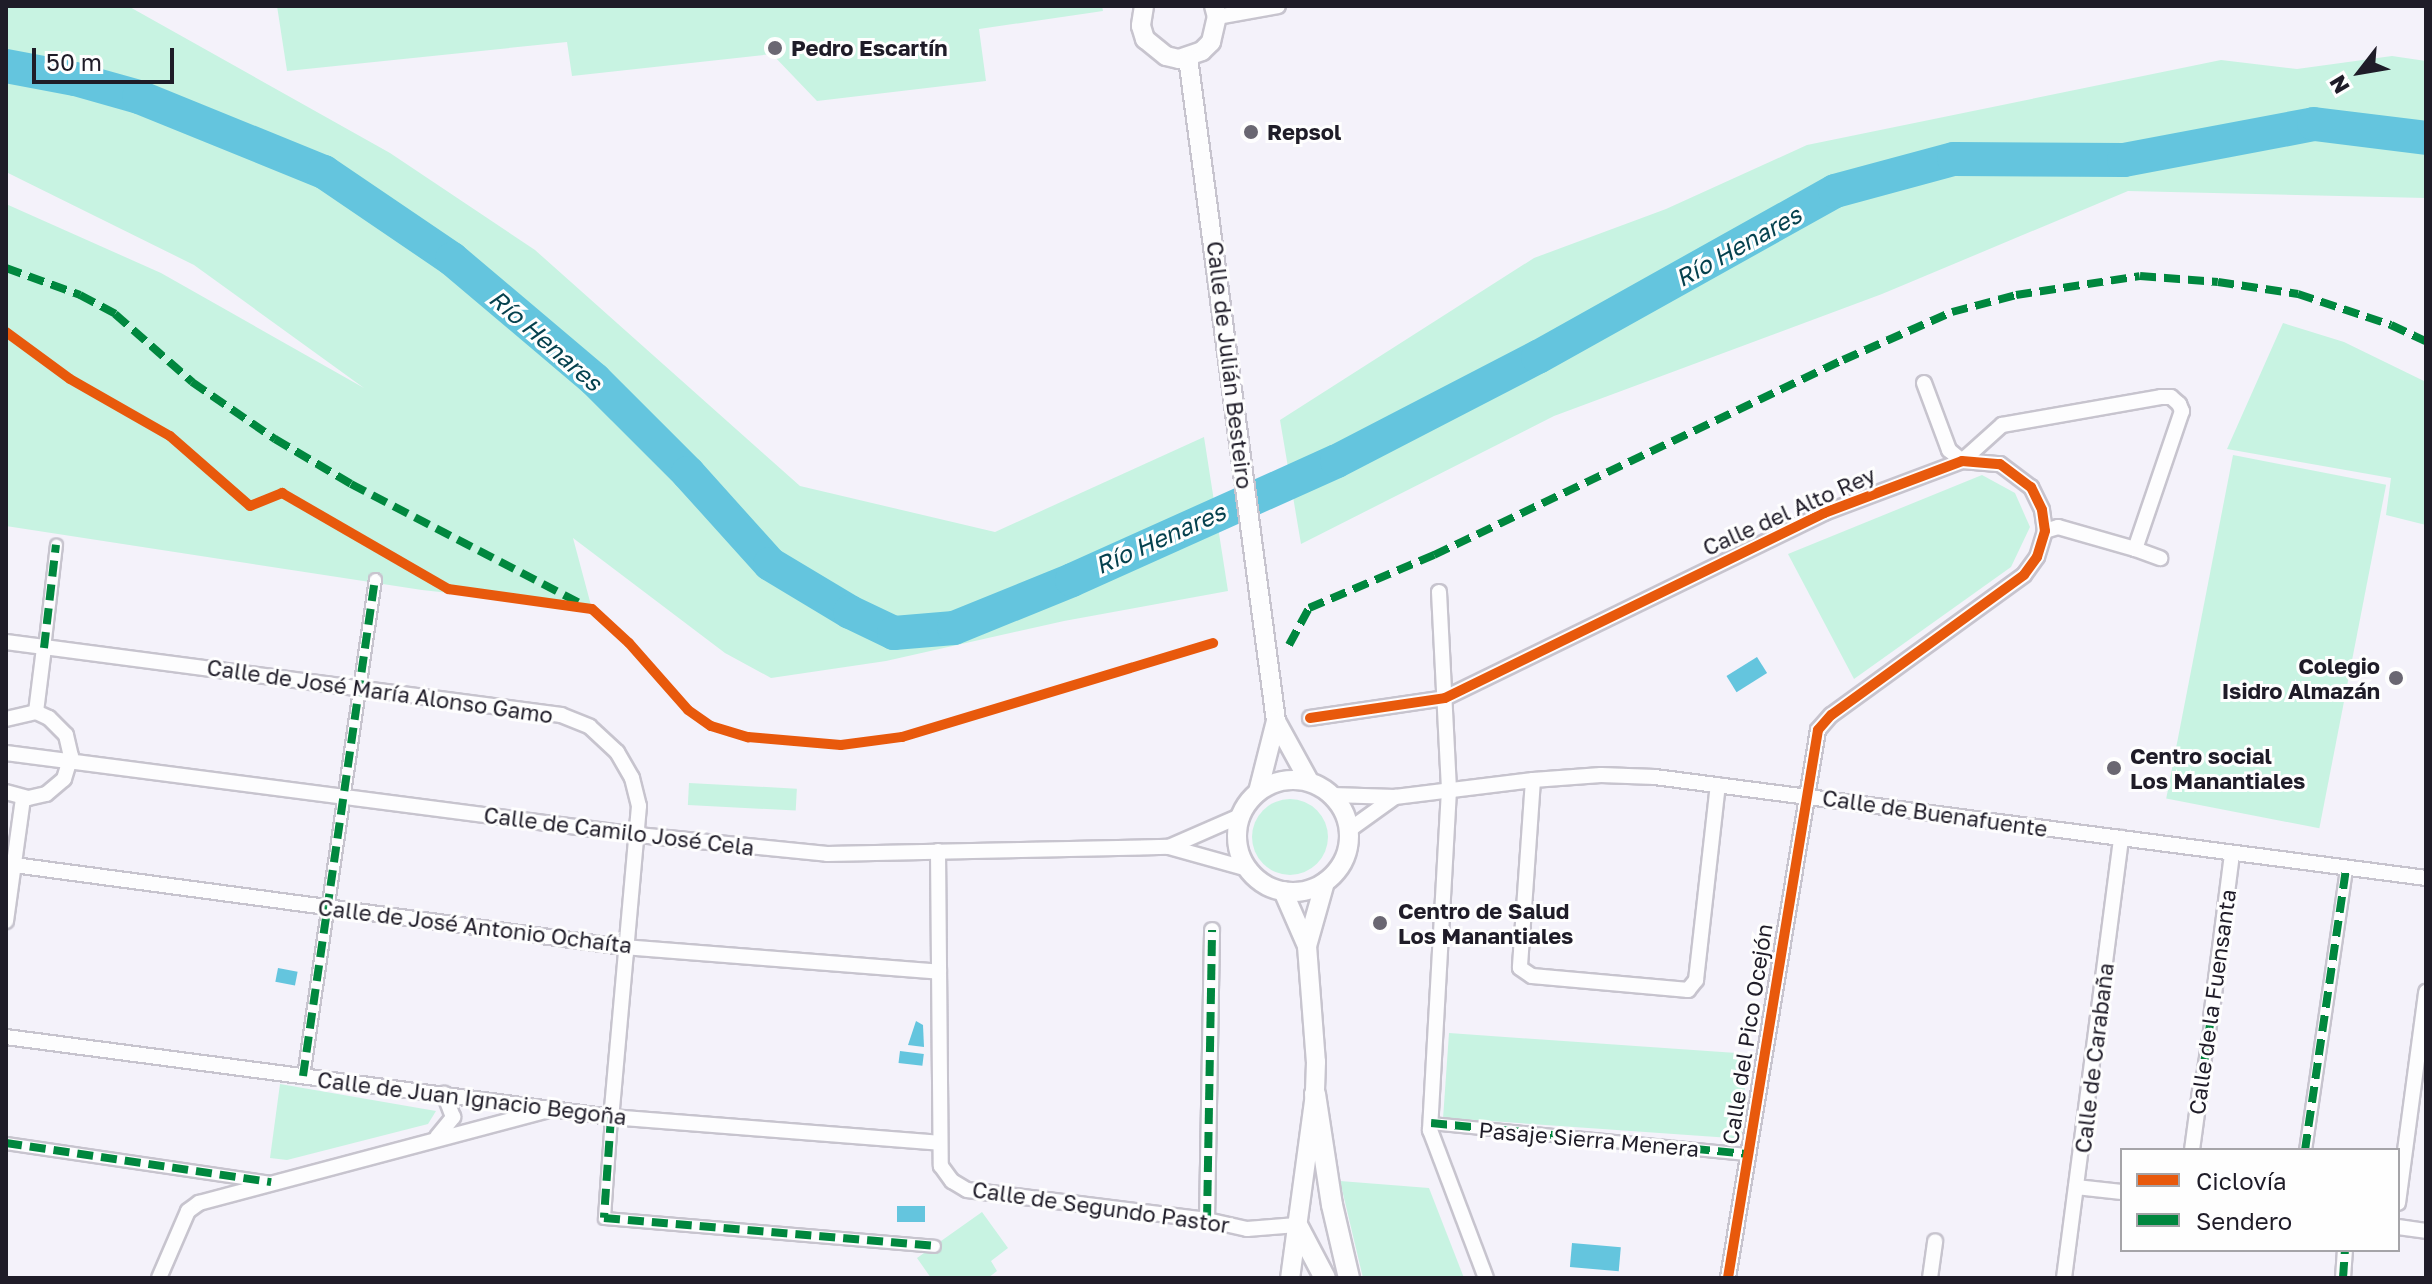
<!DOCTYPE html>
<html>
<head>
<meta charset="utf-8">
<style>
  body { margin:0 }
  #map { position:relative; width:2432px; height:1284px; overflow:hidden; background:#f4f2fa; font-family:"Golos Text",sans-serif }
  div>[style] { position:absolute }
  [style*='--x'] { left:calc(var(--x)*1px); top:calc(var(--y)*1px); width:calc(var(--w)*1px); rotate:calc(var(--a)*1deg) }
  .green>* { inset:0; background:#c8f3e2; transform-origin:0 0 }
  .round { border-radius:50% }
  .water>* { inset:0; background:#64c5de; transform-origin:0 0 }
  .river>* { height:34px; margin:-17px; padding:0 17px; transform-origin:17px; border-radius:17px; background:#64c5de }
  .roads { filter:drop-shadow(2px 0 #c7c4ce) drop-shadow(-2px 0 #c7c4ce) drop-shadow(0 2px #c7c4ce) drop-shadow(0 -2px #c7c4ce) }
  .pedestrian>* { height:11px; margin:-5.5px; padding:0 5.5px; transform-origin:5.5px; border-radius:5.5px; background:#fdfdfe }
  .minor>* { height:14px; margin:-7px; padding:0 7px; transform-origin:7px; border-radius:7px; background:#fdfdfe }
  .tertiary>* { height:18px; margin:-9px; padding:0 9px; transform-origin:9px; border-radius:9px; background:#fdfdfe }
  .tertiary>.ring { margin:-9px; padding:0; box-sizing:content-box; background:none; border:18px solid #fdfdfe; border-radius:50% }
  .secondary>* { height:20px; margin:-10px; padding:0 10px; transform-origin:10px; border-radius:10px; background:#fdfdfe }
  .quiet>* { height:8px; margin-top:-4px; transform-origin:0; background:repeating-linear-gradient(90deg,#00873e 0 16px,transparent 0 24px) }
  .cycleway>* { height:10px; margin:-5px; padding:0 5px; transform-origin:5px; border-radius:5px; background:#e8590c }
  .dots>* { width:22px; height:22px; translate:-50% -50%; box-sizing:border-box; border:4px solid #fefefe; border-radius:50% }
  span { translate:-50% -50%; white-space:nowrap; text-align:center; line-height:1.15; -webkit-text-stroke:6px #fefefe; paint-order:stroke }
  .poi-label { font-size:22px; color:#1f1c28; font-weight:700 }
  .left { translate:0 -50%; text-align:left }
  .right { translate:-100% -50%; text-align:right }
  .street-label { font-size:22px; color:#1f1c28 }
  .water-label { font-size:24px; color:#05414e; font-style:italic }
  .frame { position:absolute; inset:0; border:8px solid #1f1c28; pointer-events:none }
  .legend { position:absolute; left:2120px; top:1148px; width:280px; height:104px; box-sizing:border-box; background:#fefefe; border:2px solid #a5a4a8; margin:0; padding:10px 14px; list-style:none; font-size:24px; color:#1f1c28 }
  .legend li { display:flex; align-items:center; gap:16px; height:40px }
  .legend b { width:40px; border:2px solid #a5a4a8 }
  .north { position:absolute; left:2320px; top:32px; width:80px; height:80px; -webkit-text-stroke:6px #fefefe; paint-order:stroke; rotate:239deg; font-size:22px; font-weight:700; line-height:32px; text-align:center; color:#1f1c28 }
  .north::after { content:''; display:block; margin:auto; width:28px; height:36px; background:#1f1c28; clip-path:polygon(50% 0,100% 100%,50% 72%,0 100%) }
  .scale { position:absolute; left:32px; top:48px; width:142px; height:36px; box-sizing:border-box; border:4px solid #1f1c28; border-top:0; padding-left:10px; font-size:24px; line-height:28px; white-space:nowrap; color:#1f1c28; -webkit-text-stroke:6px #fefefe; paint-order:stroke }
</style>
</head>
<body>
<div id="map">
  <div class="green">
    <div style="clip-path:polygon(6px 6px,128px 6px,390px 153px,535px 250px,800px 486px,995px 532px,1204px 437px,1228px 591px,1064px 621px,886px 661px,771px 678px,725px 653px,573px 538px,592px 609px,422px 590px,6px 526px,6px 204px,161px 273px,364px 388px,194px 265px,6px 172px)"></div>
    <div style="clip-path:polygon(277px 6px,1102px 6px,1103px 11px,979px 29px,986px 81px,817px 101px,772px 54px,572px 76px,567px 42px,287px 71px)"></div>
    <div style="clip-path:polygon(2392px 56px,2426px 61px,2426px 198px,2128px 191px,1882px 294px,1554px 416px,1301px 544px,1280px 420px,1534px 258px,1666px 209px,1807px 145px,2221px 60px,2297px 69px)"></div>
    <div style="clip-path:polygon(2283px 323px,2344px 342px,2426px 382px,2426px 525px,2386px 515px,2391px 478px,2227px 449px)"></div>
    <div style="left:2233px;top:455px;width:156px;height:350px;rotate:11deg"></div>
    <div style="clip-path:polygon(1982px 475px,2015px 493px,2030px 527px,2011px 567px,1854px 679px,1788px 554px)"></div>
    <div style="left:689px;top:783px;width:108px;height:22px;rotate:3deg"></div>
    <div class="round" style="left:1252px;top:799px;width:76px;height:76px"></div>
    <div style="left:1449px;top:1033px;width:299px;height:85px;rotate:4deg"></div>
    <div style="clip-path:polygon(280px 1084px,436px 1111px,428px 1124px,287px 1160px,270px 1158px)"></div>
    <div style="clip-path:polygon(1340px 1181px,1429px 1188px,1464px 1278px,1363px 1278px)"></div>
    <div style="clip-path:polygon(982px 1212px,1008px 1248px,991px 1261px,997px 1271px,988px 1278px,931px 1278px,917px 1258px)"></div>
  </div>
  <div class="water">
    <div style="left:1757px;top:657px;width:19px;height:36px;rotate:58deg"></div>
    <div style="left:278px;top:968px;width:20px;height:14px;rotate:11deg"></div>
    <div style="clip-path:polygon(916px 1021px,923px 1025px,924px 1047px,908px 1045px)"></div>
    <div style="left:900px;top:1051px;width:24px;height:12px;rotate:7deg"></div>
    <div style="left:897px;top:1206px;width:28px;height:16px"></div>
    <div style="left:1572px;top:1243px;width:49px;height:24px;rotate:5deg"></div>
  </div>
  <div class="river">
    <div style="--x:6;--y:66;--w:70;--a:10.7"></div>
    <div style="--x:75;--y:79;--w:66;--a:15.7"></div>
    <div style="--x:139;--y:97;--w:200;--a:22.1"></div>
    <div style="--x:324;--y:172;--w:155;--a:34.2"></div>
    <div style="--x:452;--y:259;--w:187;--a:40.2"></div>
    <div style="--x:595;--y:380;--w:132;--a:45"></div>
    <div style="--x:688;--y:473;--w:122;--a:48"></div>
    <div style="--x:770;--y:564;--w:93;--a:31"></div>
    <div style="--x:850;--y:612;--w:49;--a:25.5"></div>
    <div style="--x:894;--y:633;--w:60;--a:-4.8"></div>
    <div style="--x:954;--y:628;--w:127;--a:-22.1"></div>
    <div style="--x:1072;--y:580;--w:290;--a:-24.2"></div>
    <div style="--x:1337;--y:461;--w:226;--a:-27.4"></div>
    <div style="--x:1538;--y:357;--w:340;--a:-29.2"></div>
    <div style="--x:1835;--y:191;--w:123;--a:-15.1"></div>
    <div style="--x:1954;--y:159;--w:170;--a:0.3"></div>
    <div style="--x:2124;--y:160;--w:193;--a:-10.7"></div>
    <div style="--x:2314;--y:124;--w:113;--a:7.1"></div>
  </div>
  <div class="roads">
    <div class="pedestrian">
      <div style="--x:44;--y:648;--w:104;--a:-83.4"></div>
      <div style="--x:303;--y:1076;--w:502;--a:-81.76"></div>
      <div style="--x:2201;--y:1083;--w:66;--a:-81.3"></div>
      <div style="--x:611;--y:1117;--w:101;--a:94"></div>
      <div style="--x:604;--y:1218;--w:331;--a:4.8"></div>
      <div style="--x:1431;--y:1123;--w:319;--a:5.6"></div>
      <div style="--x:6;--y:1143;--w:267;--a:8.4"></div>
      <div style="--x:2305;--y:1150;--w:285;--a:-81.7"></div>
    </div>
    <div class="minor">
      <div style="--x:1217;--y:17;--w:62;--a:-10.2"></div>
      <div style="--x:1924;--y:383;--w:72;--a:69.5"></div>
      <div style="--x:1949;--y:450;--w:17;--a:40"></div>
      <div style="--x:1962;--y:461;--w:54;--a:-42"></div>
      <div style="--x:2002;--y:425;--w:161;--a:-10"></div>
      <div style="--x:2161;--y:397;--w:10;--a:0"></div>
      <div style="--x:2171;--y:397;--w:11;--a:41"></div>
      <div style="--x:2179;--y:404;--w:8;--a:67"></div>
      <div style="--x:2182;--y:411;--w:146;--a:108.8"></div>
      <div style="--x:2135;--y:549;--w:80;--a:-164.1"></div>
      <div style="--x:2058;--y:527;--w:14;--a:163"></div>
      <div style="--x:2135;--y:549;--w:27;--a:20"></div>
      <div style="--x:1439;--y:592;--w:198;--a:87.1"></div>
      <div style="--x:1449;--y:790;--w:341;--a:93.2"></div>
      <div style="--x:1430;--y:1130;--w:158;--a:69.3"></div>
      <div style="--x:6;--y:642;--w:560;--a:7.49"></div>
      <div style="--x:561;--y:715;--w:31;--a:22"></div>
      <div style="--x:590;--y:727;--w:37;--a:43"></div>
      <div style="--x:617;--y:752;--w:30;--a:60"></div>
      <div style="--x:632;--y:778;--w:29;--a:76"></div>
      <div style="--x:639;--y:806;--w:312;--a:95.1"></div>
      <div style="--x:36;--y:712;--w:64;--a:-82.9"></div>
      <div style="--x:1310;--y:718;--w:136;--a:-8.4"></div>
      <div style="--x:1445;--y:698;--w:422;--a:-26"></div>
      <div style="--x:1824;--y:513;--w:147;--a:-20.6"></div>
      <div style="--x:1962;--y:461;--w:38;--a:5"></div>
      <div style="--x:2000;--y:464;--w:39;--a:37"></div>
      <div style="--x:2031;--y:487;--w:25;--a:64"></div>
      <div style="--x:2042;--y:510;--w:21;--a:82"></div>
      <div style="--x:2045;--y:531;--w:27;--a:107"></div>
      <div style="--x:2037;--y:557;--w:22;--a:126"></div>
      <div style="--x:2024;--y:575;--w:238;--a:144"></div>
      <div style="--x:1831;--y:715;--w:20;--a:131"></div>
      <div style="--x:1818;--y:730;--w:555;--a:99.33"></div>
      <div style="--x:6;--y:719;--w:31;--a:-13"></div>
      <div style="--x:36;--y:712;--w:14;--a:25"></div>
      <div style="--x:49;--y:718;--w:24;--a:45"></div>
      <div style="--x:66;--y:735;--w:22;--a:77"></div>
      <div style="--x:71;--y:756;--w:24;--a:107"></div>
      <div style="--x:64;--y:779;--w:23;--a:140"></div>
      <div style="--x:46;--y:794;--w:18;--a:167"></div>
      <div style="--x:28;--y:798;--w:23;--a:-165"></div>
      <div style="--x:6;--y:753;--w:637;--a:7.39"></div>
      <div style="--x:638;--y:835;--w:190;--a:5.7"></div>
      <div style="--x:827;--y:854;--w:342;--a:-1.2"></div>
      <div style="--x:1169;--y:847;--w:82;--a:15.6"></div>
      <div style="--x:1533;--y:780;--w:188;--a:94"></div>
      <div style="--x:1520;--y:968;--w:14;--a:34"></div>
      <div style="--x:1532;--y:976;--w:157;--a:5.1"></div>
      <div style="--x:1688;--y:990;--w:13;--a:-51"></div>
      <div style="--x:1696;--y:980;--w:196;--a:-83.6"></div>
      <div style="--x:1332;--y:795;--w:63;--a:1.8"></div>
      <div style="--x:1395;--y:797;--w:139;--a:-7"></div>
      <div style="--x:1533;--y:780;--w:68;--a:-4.2"></div>
      <div style="--x:1601;--y:775;--w:54;--a:2.1"></div>
      <div style="--x:1655;--y:777;--w:778;--a:7.46"></div>
      <div style="--x:1349;--y:830;--w:57;--a:-35.7"></div>
      <div style="--x:1169;--y:847;--w:77;--a:-23.6"></div>
      <div style="--x:938;--y:851;--w:315;--a:89.5"></div>
      <div style="--x:941;--y:1166;--w:19;--a:54"></div>
      <div style="--x:952;--y:1181;--w:17;--a:31"></div>
      <div style="--x:967;--y:1190;--w:242;--a:7.1"></div>
      <div style="--x:1207;--y:1220;--w:41;--a:12.7"></div>
      <div style="--x:1247;--y:1229;--w:50;--a:-4.6"></div>
      <div style="--x:14;--y:865;--w:615;--a:7.66"></div>
      <div style="--x:624;--y:947;--w:316;--a:4.5"></div>
      <div style="--x:6;--y:921;--w:124;--a:-82.1"></div>
      <div style="--x:2211;--y:1018;--w:166;--a:-82.7"></div>
      <div style="--x:6;--y:1037;--w:610;--a:7.53"></div>
      <div style="--x:611;--y:1117;--w:330;--a:4.5"></div>
      <div style="--x:437;--y:1137;--w:26;--a:-51"></div>
      <div style="--x:453;--y:1117;--w:25;--a:-111"></div>
      <div style="--x:2192;--y:1150;--w:68;--a:-82.3"></div>
      <div style="--x:2076;--y:1187;--w:46;--a:6.2"></div>
      <div style="--x:2398;--y:1203;--w:213;--a:-82.4"></div>
      <div style="--x:1207;--y:1220;--w:290;--a:-89"></div>
      <div style="--x:2398;--y:1227;--w:28;--a:8"></div>
      <div style="--x:159;--y:1278;--w:73;--a:-66.6"></div>
      <div style="--x:188;--y:1211;--w:14;--a:-36"></div>
      <div style="--x:199;--y:1203;--w:357;--a:-14.9"></div>
      <div style="--x:1930;--y:1278;--w:37;--a:-82"></div>
      <div style="--x:2064;--y:1278;--w:444;--a:-82.6"></div>
      <div style="--x:2343;--y:1278;--w:28;--a:-86"></div>
    </div>
    <div class="tertiary">
      <div style="--x:1144;--y:6;--w:20;--a:99"></div>
      <div style="--x:1141;--y:26;--w:14;--a:73"></div>
      <div style="--x:1145;--y:39;--w:27;--a:39"></div>
      <div style="--x:1166;--y:56;--w:13;--a:13"></div>
      <div style="--x:1179;--y:59;--w:24;--a:-19"></div>
      <div style="--x:1202;--y:51;--w:13;--a:-45"></div>
      <div style="--x:1211;--y:42;--w:26;--a:-77"></div>
      <div style="--x:1217;--y:17;--w:11;--a:-105"></div>
      <div style="--x:1188;--y:58;--w:669;--a:82.44"></div>
      <div style="--x:1276;--y:721;--w:68;--a:61.2"></div>
      <div class="ring" style="left:1237px;top:780px;width:94px;height:94px"></div>
      <div style="--x:1258;--y:792;--w:73;--a:-75.8"></div>
      <div style="--x:1283;--y:891;--w:60;--a:66.4"></div>
      <div style="--x:1307;--y:946;--w:116;--a:85.6"></div>
      <div style="--x:1316;--y:1062;--w:32;--a:92"></div>
      <div style="--x:1315;--y:1094;--w:186;--a:97.7"></div>
      <div style="--x:1307;--y:946;--w:66;--a:-74.3"></div>
    </div>
    <div class="secondary">
      <div style="--x:1315;--y:1094;--w:112;--a:81.3"></div>
      <div style="--x:1332;--y:1205;--w:75;--a:76.9"></div>
      <div style="--x:1297;--y:1225;--w:60;--a:62.2"></div>
    </div>
  </div>
  <div class="quiet">
    <div style="--x:6;--y:268;--w:79;--a:20"></div>
    <div style="--x:80;--y:295;--w:40;--a:28"></div>
    <div style="--x:115;--y:314;--w:103;--a:41.4"></div>
    <div style="--x:192;--y:382;--w:101;--a:34.5"></div>
    <div style="--x:275;--y:439;--w:88;--a:30.6"></div>
    <div style="--x:351;--y:484;--w:256;--a:27.5"></div>
    <div style="--x:1289;--y:645;--w:42;--a:-61.6"></div>
    <div style="--x:1309;--y:608;--w:136;--a:-23"></div>
    <div style="--x:1434;--y:555;--w:453;--a:-25.5"></div>
    <div style="--x:1843;--y:360;--w:119;--a:-23.8"></div>
    <div style="--x:1952;--y:312;--w:66;--a:-14.9"></div>
    <div style="--x:2016;--y:295;--w:125;--a:-8.7"></div>
    <div style="--x:2140;--y:276;--w:78;--a:4.4"></div>
    <div style="--x:2218;--y:282;--w:81;--a:8.5"></div>
    <div style="--x:2298;--y:294;--w:98;--a:18.4"></div>
    <div style="--x:2391;--y:325;--w:38;--a:25"></div>
    <div style="--x:44;--y:648;--w:104;--a:-83.4"></div>
    <div style="--x:303;--y:1076;--w:502;--a:-81.76"></div>
    <div style="--x:2201;--y:1083;--w:66;--a:-81.3"></div>
    <div style="--x:611;--y:1117;--w:101;--a:94"></div>
    <div style="--x:604;--y:1218;--w:331;--a:4.8"></div>
    <div style="--x:1431;--y:1123;--w:319;--a:5.6"></div>
    <div style="--x:6;--y:1143;--w:268;--a:8.4"></div>
    <div style="--x:2305;--y:1150;--w:285;--a:-81.7"></div>
    <div style="--x:1207;--y:1220;--w:290;--a:-89"></div>
    <div style="--x:2343;--y:1278;--w:28;--a:-86"></div>
  </div>
  <div class="cycleway">
    <div style="--x:6;--y:332;--w:79;--a:36.3"></div>
    <div style="--x:70;--y:379;--w:115;--a:29.7"></div>
    <div style="--x:170;--y:436;--w:106;--a:41.2"></div>
    <div style="--x:250;--y:506;--w:35;--a:-22"></div>
    <div style="--x:282;--y:493;--w:192;--a:30"></div>
    <div style="--x:448;--y:589;--w:145;--a:7.9"></div>
    <div style="--x:592;--y:609;--w:50;--a:42.6"></div>
    <div style="--x:629;--y:643;--w:89;--a:48.6"></div>
    <div style="--x:688;--y:710;--w:28;--a:35"></div>
    <div style="--x:711;--y:726;--w:39;--a:17"></div>
    <div style="--x:748;--y:737;--w:93;--a:4.9"></div>
    <div style="--x:841;--y:745;--w:62;--a:-7.5"></div>
    <div style="--x:902;--y:737;--w:325;--a:-16.8"></div>
    <div style="--x:1310;--y:718;--w:136;--a:-8.4"></div>
    <div style="--x:1445;--y:698;--w:422;--a:-26"></div>
    <div style="--x:1824;--y:513;--w:147;--a:-20.6"></div>
    <div style="--x:1962;--y:461;--w:38;--a:5"></div>
    <div style="--x:2000;--y:464;--w:39;--a:37"></div>
    <div style="--x:2031;--y:487;--w:25;--a:64"></div>
    <div style="--x:2042;--y:510;--w:21;--a:82"></div>
    <div style="--x:2045;--y:531;--w:27;--a:107"></div>
    <div style="--x:2037;--y:557;--w:22;--a:126"></div>
    <div style="--x:2024;--y:575;--w:238;--a:144"></div>
    <div style="--x:1831;--y:715;--w:20;--a:131"></div>
    <div style="--x:1818;--y:730;--w:555;--a:99.33"></div>
  </div>
  <div class="dots">
    <div style="left:775px;top:48px;background:#6a6772"></div>
    <div style="left:1251px;top:132px;background:#6a6772"></div>
    <div style="left:2396px;top:678px;background:#6a6772"></div>
    <div style="left:2114px;top:768px;background:#6a6772"></div>
    <div style="left:1380px;top:923px;background:#6a6772"></div>
  </div>
  <div class="poi-label">
    <span class="left" style="left:791px;top:48px">Pedro Escartín</span>
    <span class="left" style="left:1267px;top:132px">Repsol</span>
    <span class="right" style="left:2380px;top:678px">Colegio<br>Isidro Almazán</span>
    <span class="left" style="left:2130px;top:768px">Centro social<br>Los Manantiales</span>
    <span class="left" style="left:1398px;top:923px">Centro de Salud<br>Los Manantiales</span>
  </div>
  <div class="street-label">
    <span style="left:1230px;top:365px;rotate:83deg">Calle de Julián Besteiro</span>
    <span style="left:1789px;top:511px;rotate:-24deg">Calle del Alto Rey</span>
    <span style="left:380px;top:691px;rotate:8deg">Calle de José María Alonso Gamo</span>
    <span style="left:1935px;top:813px;rotate:8deg">Calle de Buenafuente</span>
    <span style="left:619px;top:831px;rotate:7deg">Calle de Camilo José Cela</span>
    <span style="left:475px;top:926px;rotate:7deg">Calle de José Antonio Ochaíta</span>
    <span style="left:2212px;top:1002px;rotate:-82deg">Calle de la Fuensanta</span>
    <span style="left:1747px;top:1034px;rotate:-81deg">Calle del Pico Ocejón</span>
    <span style="left:2094px;top:1058px;rotate:-83deg">Calle de Carabaña</span>
    <span style="left:472px;top:1098px;rotate:7deg">Calle de Juan Ignacio Begoña</span>
    <span style="left:1589px;top:1139px;rotate:5deg">Pasaje Sierra Menera</span>
    <span style="left:1101px;top:1207px;rotate:8deg">Calle de Segundo Pastor</span>
  </div>
  <div class="water-label">
    <span style="left:1738px;top:246px;rotate:-29deg">Río Henares</span>
    <span style="left:546px;top:340px;rotate:41deg">Río Henares</span>
    <span style="left:1160px;top:538px;rotate:-24deg">Río Henares</span>
  </div>
  <div class="frame"></div>
  <ul class="legend">
  <li><b style="height:10px;background:#e8590c"></b>Ciclovía</li>
  <li><b style="height:10px;background:#00873e"></b>Sendero</li>
  </ul>
  <div class="north">N</div>
  <div class="scale">50 m</div>
</div>
</body>
</html>
